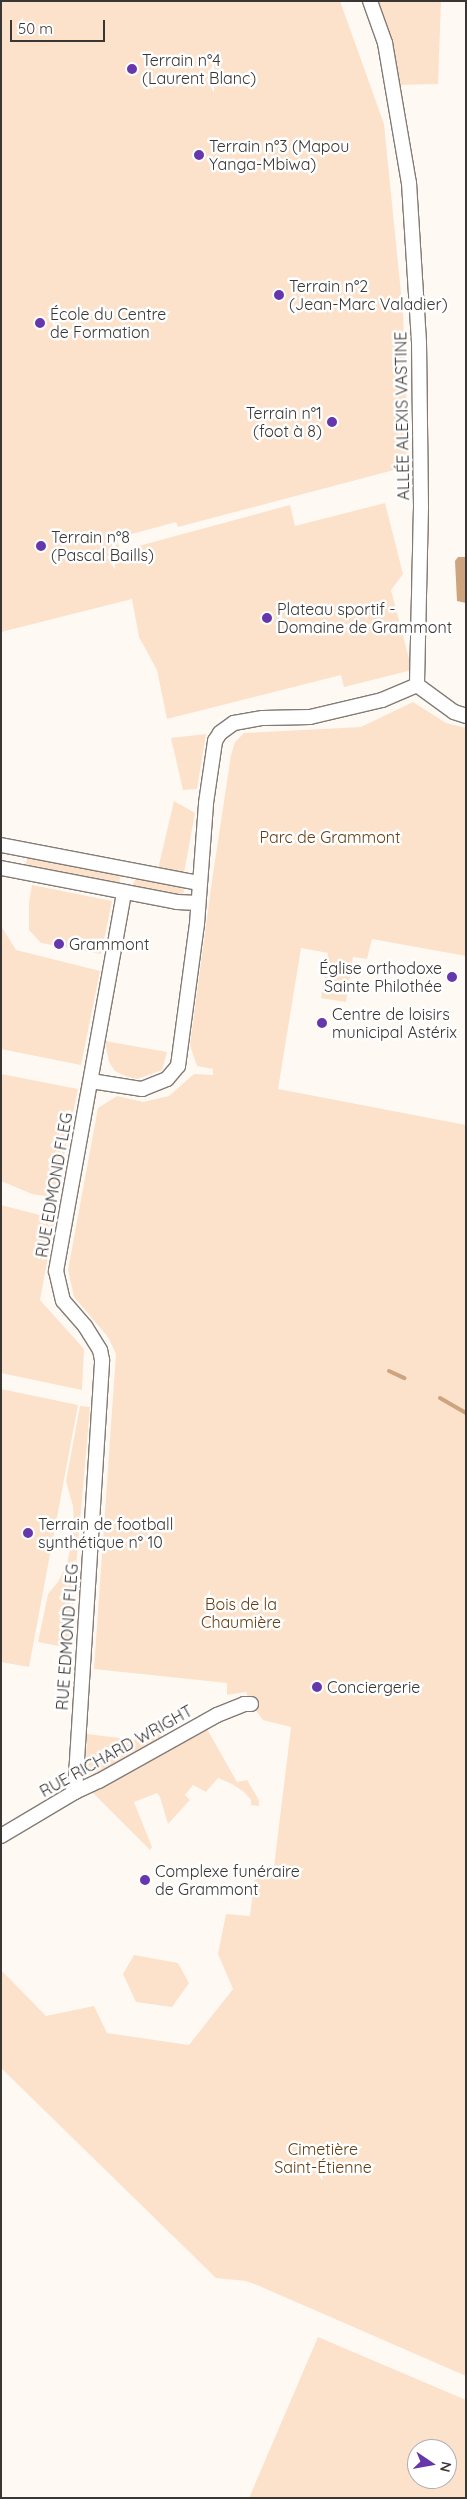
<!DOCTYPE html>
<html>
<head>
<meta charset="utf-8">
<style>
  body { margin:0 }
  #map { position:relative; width:467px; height:2499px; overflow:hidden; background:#fff9f4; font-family:Quicksand,sans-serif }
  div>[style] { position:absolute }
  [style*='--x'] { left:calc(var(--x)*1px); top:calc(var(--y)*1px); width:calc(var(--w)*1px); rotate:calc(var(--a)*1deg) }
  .green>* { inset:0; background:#fce2cb; transform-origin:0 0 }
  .water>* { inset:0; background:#cea47f }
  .stream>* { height:4px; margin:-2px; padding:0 2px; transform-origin:2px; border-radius:2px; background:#cea47f }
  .roads { filter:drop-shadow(1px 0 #827b76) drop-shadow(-1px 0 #827b76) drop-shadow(0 1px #827b76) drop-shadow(0 -1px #827b76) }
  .minor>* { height:14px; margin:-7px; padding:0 7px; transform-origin:7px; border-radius:7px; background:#fff }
  .dots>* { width:14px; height:14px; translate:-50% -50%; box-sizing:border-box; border:2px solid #fff; border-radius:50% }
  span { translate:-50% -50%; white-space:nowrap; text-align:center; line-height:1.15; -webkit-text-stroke:5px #fff; paint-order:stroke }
  .poi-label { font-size:16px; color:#393634 }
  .left { translate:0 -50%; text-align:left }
  .right { translate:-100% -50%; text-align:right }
  .street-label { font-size:16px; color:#393634 }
  .park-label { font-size:16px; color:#663d11 }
  .frame { position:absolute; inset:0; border:2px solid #393634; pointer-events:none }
  .north { position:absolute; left:407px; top:2439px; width:50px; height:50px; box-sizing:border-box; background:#fff; border:1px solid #b0afae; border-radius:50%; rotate:102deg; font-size:14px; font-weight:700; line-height:20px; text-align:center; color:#393634 }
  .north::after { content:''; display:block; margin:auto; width:18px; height:22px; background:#6636ad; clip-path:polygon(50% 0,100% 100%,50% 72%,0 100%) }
  .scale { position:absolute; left:10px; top:20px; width:95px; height:22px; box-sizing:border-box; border:2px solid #393634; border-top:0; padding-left:6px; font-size:15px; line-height:18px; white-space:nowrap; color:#393634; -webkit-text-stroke:4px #fff; paint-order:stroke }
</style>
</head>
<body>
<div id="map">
  <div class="green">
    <div style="clip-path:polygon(1px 1px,340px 1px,384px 124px,403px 313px,409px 466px,178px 527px,176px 522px,117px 538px,120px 551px,290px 505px,295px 526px,385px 503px,403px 574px,391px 590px,412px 670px,344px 687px,341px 675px,167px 719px,157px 670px,139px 637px,132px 599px,1px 632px)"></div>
    <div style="clip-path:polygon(375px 1px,441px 1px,438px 84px,398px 85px)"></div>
    <div style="clip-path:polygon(413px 702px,446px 723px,466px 728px,466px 956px,372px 939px,367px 959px,353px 957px,346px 1002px,321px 998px,328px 953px,301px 948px,278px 1089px,466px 1125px,466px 2376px,257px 2285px,246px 2281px,216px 2278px,1px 2068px,1px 1970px,46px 2016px,94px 2006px,107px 2033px,189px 2045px,233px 1989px,218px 1954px,226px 1914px,250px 1916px,255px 1874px,273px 1875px,291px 1727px,263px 1720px,251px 1704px,246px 1692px,227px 1695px,227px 1683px,94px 1669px,116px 1354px,108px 1337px,74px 1297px,68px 1270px,98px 1108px,117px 1096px,143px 1102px,169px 1096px,194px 1074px,213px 1075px,213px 1069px,197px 1066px,190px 1045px,212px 881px,231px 755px,235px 742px,244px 733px,361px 727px)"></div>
    <div style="clip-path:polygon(206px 734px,197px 789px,183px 790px,171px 738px)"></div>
    <div style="clip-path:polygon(174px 801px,195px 813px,184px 873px,158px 869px)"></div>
    <div style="left:28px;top:854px;width:95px;height:12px;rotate:12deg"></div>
    <div style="clip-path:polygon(136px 878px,183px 886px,184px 892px,180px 896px,135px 887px,133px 884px)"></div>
    <div style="clip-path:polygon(32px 885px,112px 901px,101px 954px,41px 943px,29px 930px,29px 902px)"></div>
    <div style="clip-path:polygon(1px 926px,16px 950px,100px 971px,81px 1065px,1px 1049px)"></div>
    <div style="clip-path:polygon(105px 1041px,167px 1052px,162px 1070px,137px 1079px,125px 1076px,115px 1071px,109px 1062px)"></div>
    <div style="clip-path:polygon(1px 1074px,78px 1089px,55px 1198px,32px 1194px,1px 1181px)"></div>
    <div style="clip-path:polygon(1px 1205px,55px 1219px,40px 1300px,84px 1349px,82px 1390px,1px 1373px)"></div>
    <div style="clip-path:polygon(1px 1389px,78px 1405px,29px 1667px,1px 1662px)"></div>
    <div style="clip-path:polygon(80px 1406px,90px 1407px,69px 1648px,38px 1642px,48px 1594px,58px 1582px,67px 1564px,71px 1545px,74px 1523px,73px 1506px,66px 1481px)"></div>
    <div style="clip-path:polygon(145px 1729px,160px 1733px,162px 1739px,98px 1775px,89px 1774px,86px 1765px,87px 1734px,144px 1741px)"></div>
    <div style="clip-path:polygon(207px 1729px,237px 1782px,247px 1780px,259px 1800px,259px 1806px,251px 1805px,251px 1800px,244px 1792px,232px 1784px,218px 1778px,206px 1792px,193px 1785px,185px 1795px,190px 1800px,168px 1824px,160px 1797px,157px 1793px,134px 1802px,152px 1847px,150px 1850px,92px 1792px)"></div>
    <div style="clip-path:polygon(134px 1955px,178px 1963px,189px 1983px,172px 2007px,136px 2002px,123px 1974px)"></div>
    <div style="clip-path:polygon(evenodd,318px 2337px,466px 2400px,466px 2498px,249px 2498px,318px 2337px,417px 2449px,447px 2449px,447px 2479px,417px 2479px,417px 2449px)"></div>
  </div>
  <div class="water">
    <div style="clip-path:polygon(458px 557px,466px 557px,466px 603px,457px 601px,455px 561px)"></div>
  </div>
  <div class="stream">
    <div style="--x:389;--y:1371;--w:17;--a:25"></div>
    <div style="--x:440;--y:1398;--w:30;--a:30"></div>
  </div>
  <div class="roads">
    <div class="minor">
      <div style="--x:370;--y:1;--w:45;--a:70.3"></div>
      <div style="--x:385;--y:43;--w:142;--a:80.3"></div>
      <div style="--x:409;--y:183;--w:159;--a:86.4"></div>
      <div style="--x:419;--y:342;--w:165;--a:89.3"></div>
      <div style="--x:421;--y:507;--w:178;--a:91.3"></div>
      <div style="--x:417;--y:685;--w:46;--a:36.1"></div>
      <div style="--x:454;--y:712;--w:13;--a:18"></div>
      <div style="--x:1;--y:845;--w:202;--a:10.9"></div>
      <div style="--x:1;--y:868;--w:179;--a:10.9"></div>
      <div style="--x:177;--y:902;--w:21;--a:3"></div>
      <div style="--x:91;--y:1081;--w:52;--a:8.9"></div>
      <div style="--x:142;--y:1089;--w:27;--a:-22"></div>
      <div style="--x:167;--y:1079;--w:17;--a:-50"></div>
      <div style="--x:178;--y:1066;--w:143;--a:-82.4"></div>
      <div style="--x:197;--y:924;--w:121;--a:-85.7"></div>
      <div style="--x:206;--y:803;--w:63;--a:-81.7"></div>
      <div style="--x:215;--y:741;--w:9;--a:-58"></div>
      <div style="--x:220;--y:733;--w:17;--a:-36"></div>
      <div style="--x:234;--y:723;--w:29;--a:-10"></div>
      <div style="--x:263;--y:718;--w:47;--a:-1.2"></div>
      <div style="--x:310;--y:717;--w:74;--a:-13.3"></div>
      <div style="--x:382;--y:700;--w:38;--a:-23"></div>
      <div style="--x:75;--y:1792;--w:433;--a:-86.4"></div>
      <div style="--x:102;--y:1360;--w:10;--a:-101"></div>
      <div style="--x:100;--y:1350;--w:28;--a:-122"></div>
      <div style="--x:85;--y:1326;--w:33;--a:-131"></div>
      <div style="--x:63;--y:1301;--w:31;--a:-103"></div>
      <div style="--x:56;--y:1271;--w:385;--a:-79.8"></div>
      <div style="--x:1;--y:1836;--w:86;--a:-30.7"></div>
      <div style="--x:75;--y:1792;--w:26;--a:-25"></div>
      <div style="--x:99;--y:1781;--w:135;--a:-29.2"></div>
      <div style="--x:217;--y:1715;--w:29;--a:-22"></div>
      <div style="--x:244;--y:1704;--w:7;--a:0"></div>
    </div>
  </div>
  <div class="dots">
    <div style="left:132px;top:69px;background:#6636ad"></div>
    <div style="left:199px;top:155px;background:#6636ad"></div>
    <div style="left:279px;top:295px;background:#6636ad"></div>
    <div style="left:40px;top:323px;background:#6636ad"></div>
    <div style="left:332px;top:422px;background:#6636ad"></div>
    <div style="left:41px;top:546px;background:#6636ad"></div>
    <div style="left:267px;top:618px;background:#6636ad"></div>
    <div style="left:59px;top:944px;background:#6636ad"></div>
    <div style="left:452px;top:977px;background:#6636ad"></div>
    <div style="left:322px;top:1023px;background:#6636ad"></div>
    <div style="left:28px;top:1533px;background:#6636ad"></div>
    <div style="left:317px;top:1687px;background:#6636ad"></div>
    <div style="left:145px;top:1880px;background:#6636ad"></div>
  </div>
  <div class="poi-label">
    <span class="left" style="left:142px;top:69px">Terrain n°4<br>(Laurent Blanc)</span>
    <span class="left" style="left:209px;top:155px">Terrain n°3 (Mapou<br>Yanga-Mbiwa)</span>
    <span class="left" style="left:289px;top:295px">Terrain n°2<br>(Jean-Marc Valadier)</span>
    <span class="left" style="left:50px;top:323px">École du Centre<br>de Formation</span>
    <span class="right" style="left:322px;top:422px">Terrain n°1<br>(foot à 8)</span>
    <span class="left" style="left:51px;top:546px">Terrain n°8<br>(Pascal Baills)</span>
    <span class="left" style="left:277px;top:618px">Plateau sportif -<br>Domaine de Grammont</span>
    <span class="left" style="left:69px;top:944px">Grammont</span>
    <span class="right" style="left:442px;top:977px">Église orthodoxe<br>Sainte Philothée</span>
    <span class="left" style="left:332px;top:1023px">Centre de loisirs<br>municipal Astérix</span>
    <span class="left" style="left:38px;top:1533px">Terrain de football<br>synthétique n° 10</span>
    <span class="left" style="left:327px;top:1687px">Conciergerie</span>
    <span class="left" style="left:155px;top:1880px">Complexe funéraire<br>de Grammont</span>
  </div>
  <div class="street-label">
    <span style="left:402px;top:416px;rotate:-91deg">ALLÉE ALEXIS VASTINE</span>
    <span style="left:54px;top:1185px;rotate:-80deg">RUE EDMOND FLEG</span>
    <span style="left:67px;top:1637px;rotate:-86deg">RUE EDMOND FLEG</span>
    <span style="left:116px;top:1751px;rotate:-29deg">RUE RICHARD WRIGHT</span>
  </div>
  <div class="park-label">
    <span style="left:330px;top:837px">Parc de Grammont</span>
    <span style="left:241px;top:1613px">Bois de la<br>Chaumière</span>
    <span style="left:323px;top:2158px">Cimetière<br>Saint-Étienne</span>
  </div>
  <div class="frame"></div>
  <div class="north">N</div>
  <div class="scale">50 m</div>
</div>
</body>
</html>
